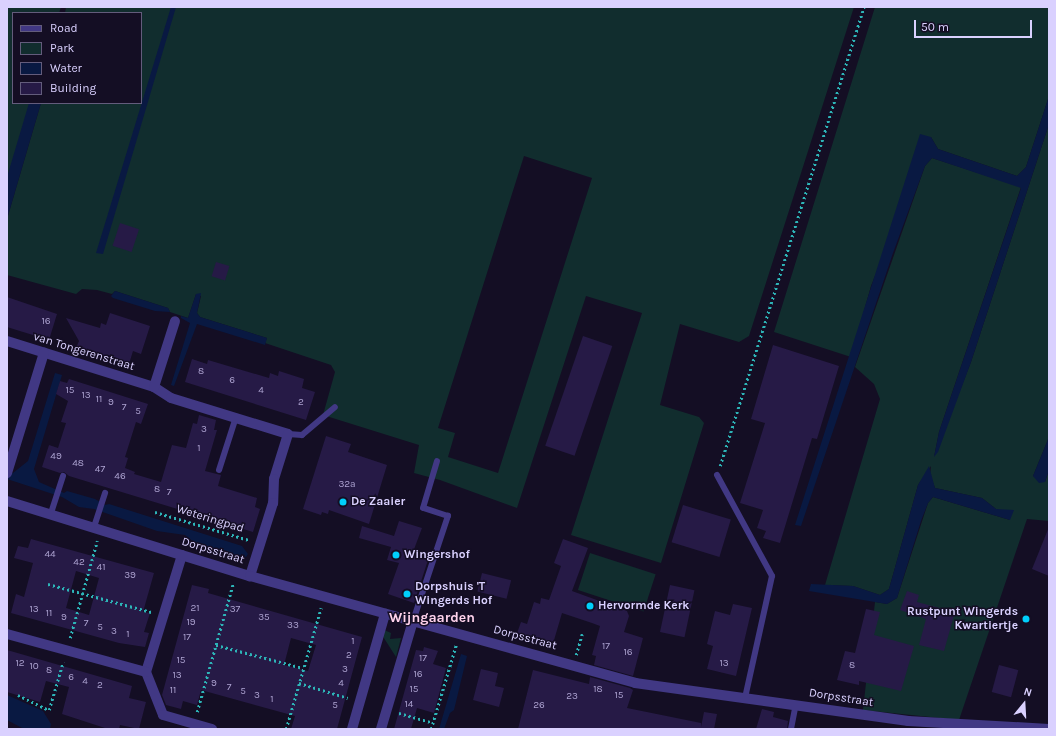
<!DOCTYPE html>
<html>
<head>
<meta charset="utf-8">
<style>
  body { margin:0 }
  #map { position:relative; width:1056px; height:736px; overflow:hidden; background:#140e24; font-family:Karla,sans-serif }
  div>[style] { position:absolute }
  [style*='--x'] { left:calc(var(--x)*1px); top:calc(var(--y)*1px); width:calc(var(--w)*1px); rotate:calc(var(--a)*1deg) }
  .green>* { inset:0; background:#112d2e; transform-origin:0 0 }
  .water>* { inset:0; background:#091942 }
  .building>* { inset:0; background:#261a46; transform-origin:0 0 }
  .path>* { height:2.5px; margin-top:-1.25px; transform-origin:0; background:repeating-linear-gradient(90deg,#2db5b8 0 2px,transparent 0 5px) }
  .service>* { height:6px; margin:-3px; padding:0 3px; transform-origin:3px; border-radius:3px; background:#413884 }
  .minor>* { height:10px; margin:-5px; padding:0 5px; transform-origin:5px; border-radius:5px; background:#413884 }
  .tertiary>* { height:10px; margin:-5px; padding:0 5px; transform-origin:5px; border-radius:5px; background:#413884 }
  .dots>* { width:11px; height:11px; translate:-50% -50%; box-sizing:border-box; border:2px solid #140e24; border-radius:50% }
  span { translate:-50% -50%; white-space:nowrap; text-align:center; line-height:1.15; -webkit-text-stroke:3px #140e24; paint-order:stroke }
  .number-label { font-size:10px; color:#ada3d1 }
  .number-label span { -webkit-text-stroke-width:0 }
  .street-label { font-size:12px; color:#dad1ff }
  .poi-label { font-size:12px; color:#dad1ff; font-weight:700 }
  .left { translate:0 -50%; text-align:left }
  .right { translate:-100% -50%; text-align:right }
  .quarter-label { font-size:14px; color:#ffd3ec; font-weight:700 }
  .frame { position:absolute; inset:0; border:8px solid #dad1ff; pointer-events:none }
  .legend { position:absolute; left:12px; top:12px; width:130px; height:92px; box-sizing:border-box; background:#140e24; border:1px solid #635c7c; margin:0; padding:5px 7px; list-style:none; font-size:12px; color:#dad1ff }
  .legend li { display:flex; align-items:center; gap:8px; height:20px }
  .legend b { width:20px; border:1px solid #635c7c }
  .north { position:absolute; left:1004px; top:684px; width:40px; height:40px; -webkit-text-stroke:3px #140e24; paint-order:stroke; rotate:18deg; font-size:11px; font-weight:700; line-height:16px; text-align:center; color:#dad1ff }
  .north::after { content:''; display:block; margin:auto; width:14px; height:18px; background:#dad1ff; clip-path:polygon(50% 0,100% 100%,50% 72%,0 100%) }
  .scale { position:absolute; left:914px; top:20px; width:118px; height:18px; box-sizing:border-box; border:2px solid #dad1ff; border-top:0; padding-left:5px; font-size:12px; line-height:14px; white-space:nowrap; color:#dad1ff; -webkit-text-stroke:3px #140e24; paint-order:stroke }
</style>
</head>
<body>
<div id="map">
  <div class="green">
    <div style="clip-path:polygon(7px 7px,61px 7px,59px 13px,13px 13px,13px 103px,33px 103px,7px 194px)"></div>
    <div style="clip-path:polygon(evenodd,66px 7px,854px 7px,749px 336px,739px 342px,680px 324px,660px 405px,699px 417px,704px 423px,661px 563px,571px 535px,642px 313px,586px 296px,517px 508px,440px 480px,414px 473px,419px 445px,323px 415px,335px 372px,331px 365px,265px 343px,267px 338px,200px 317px,197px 313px,201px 296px,196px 294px,188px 318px,170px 312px,168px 308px,115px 291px,112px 294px,97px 290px,82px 289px,76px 294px,7px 275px,7px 219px,41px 103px,141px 103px,141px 13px,65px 13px,66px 7px,524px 156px,592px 178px,498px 473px,448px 457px,455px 433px,438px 428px,524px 156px)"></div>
    <div style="clip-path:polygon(875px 7px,1049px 7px,1049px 96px,1026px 167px,1017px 176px,938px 149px,931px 137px,871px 286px,851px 357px,774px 332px)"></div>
    <div style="clip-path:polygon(1049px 124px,1049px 437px,1033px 476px,1045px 482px,1049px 470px,1049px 521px,1027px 519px,959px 720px,863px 710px,875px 602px,887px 604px,897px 598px,928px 503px,933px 497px,1010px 520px,982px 498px,935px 488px,930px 475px,931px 466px,918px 485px,889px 589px,880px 595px,853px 586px,825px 585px,880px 399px,874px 384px,855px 367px,925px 166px,932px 158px,1021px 187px,939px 432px,934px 457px,971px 362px)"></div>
    <div style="left:590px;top:553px;width:69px;height:39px;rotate:18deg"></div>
    <div style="clip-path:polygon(384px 630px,391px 633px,390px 639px,401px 638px,396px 657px,382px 635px)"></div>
  </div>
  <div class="water">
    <div style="clip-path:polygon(171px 7px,176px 7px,103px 254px,96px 253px)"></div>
    <div style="clip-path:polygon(1049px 96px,1049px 124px,971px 362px,938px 452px,934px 457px,939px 432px,1021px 188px,932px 158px,925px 166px,893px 253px,801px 526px,795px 525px,920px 134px,931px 137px,938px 149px,1017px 176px,1026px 167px)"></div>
    <div style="clip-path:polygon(29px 103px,41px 103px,7px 219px,7px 177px)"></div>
    <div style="clip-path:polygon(115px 291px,168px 308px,170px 312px,155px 311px,113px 298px,111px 296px)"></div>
    <div style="clip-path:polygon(201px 293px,197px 313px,200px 317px,267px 338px,265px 345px,197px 324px,174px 386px,171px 385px,190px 323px,181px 318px,181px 316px,188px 318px,196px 294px)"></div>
    <div style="clip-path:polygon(55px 373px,62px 375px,34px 469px,39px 482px,64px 493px,67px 491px,95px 499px,105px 505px,109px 504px,242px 546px,248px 554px,246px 557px,242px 559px,195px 543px,185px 535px,157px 531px,94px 509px,79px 507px,62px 497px,7px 479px,7px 472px,13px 473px,28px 461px)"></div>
    <div style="clip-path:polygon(1049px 437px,1049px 470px,1045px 482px,1039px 483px,1033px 476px)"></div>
    <div style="clip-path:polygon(929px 466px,935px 488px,982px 498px,996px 509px,1014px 510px,1010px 520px,933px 497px,928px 503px,921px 521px,897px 598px,887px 604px,809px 591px,811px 584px,853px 586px,880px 595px,889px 589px,918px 485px)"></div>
    <div style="clip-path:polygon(461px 654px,467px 656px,454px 710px,450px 713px,444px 729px,439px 729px)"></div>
    <div style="clip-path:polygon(7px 695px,43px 711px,51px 724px,50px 729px,24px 729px,7px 720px)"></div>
  </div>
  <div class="building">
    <div style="left:120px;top:223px;width:20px;height:24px;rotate:18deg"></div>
    <div style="left:216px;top:262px;width:14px;height:15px;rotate:17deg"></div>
    <div style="clip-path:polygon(7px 297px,57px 314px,49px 340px,7px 327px)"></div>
    <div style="clip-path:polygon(110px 313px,150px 326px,141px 354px,133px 351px,129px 364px,76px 348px,79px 341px,66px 318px,100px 328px,101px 323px,106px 325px)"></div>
    <div style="left:583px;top:336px;width:31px;height:116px;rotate:19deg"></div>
    <div style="clip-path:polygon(773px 345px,839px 366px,817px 439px,812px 438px,780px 543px,763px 538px,766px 531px,757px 528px,763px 510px,740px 503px,765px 423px,751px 419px)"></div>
    <div style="clip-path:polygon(192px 359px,207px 364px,208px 360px,269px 378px,270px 373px,278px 376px,279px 371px,304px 379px,302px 388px,315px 392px,306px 420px,185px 382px)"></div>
    <div style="clip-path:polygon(69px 379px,148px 404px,141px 424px,136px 422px,125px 457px,128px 458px,125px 468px,135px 472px,134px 474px,161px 482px,172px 445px,186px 448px,193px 423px,197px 424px,199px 415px,216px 420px,214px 430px,217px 430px,205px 471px,221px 475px,218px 486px,257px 498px,255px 507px,260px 509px,253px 532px,69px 476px,64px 472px,60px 473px,42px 467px,49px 445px,58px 448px,66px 423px,61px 422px,68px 401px,56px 394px,60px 381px,67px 383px)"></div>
    <div style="clip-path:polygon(326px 436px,351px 444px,348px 452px,387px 465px,369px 524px,329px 510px,328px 514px,322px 512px,321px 515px,303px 509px)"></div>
    <div style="left:683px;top:505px;width:50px;height:39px;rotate:17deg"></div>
    <div style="clip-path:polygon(399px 521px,422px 528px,413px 552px,429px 557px,414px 603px,388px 594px,399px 563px,387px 560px,391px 547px,359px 538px,362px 526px,394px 536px)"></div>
    <div style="clip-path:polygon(1049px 527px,1049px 576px,1032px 569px)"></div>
    <div style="clip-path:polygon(evenodd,31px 539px,154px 573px,143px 612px,150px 613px,144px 632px,149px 633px,145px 647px,119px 643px,11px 613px,16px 594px,24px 597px,33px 563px,14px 558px,18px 546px,28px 548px,31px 539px,76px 571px,99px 578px,89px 615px,66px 608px,76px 571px)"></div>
    <div style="clip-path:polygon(563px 539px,588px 548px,572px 591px,627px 611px,629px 616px,624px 632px,643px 638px,633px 676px,594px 665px,596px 656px,592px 655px,600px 626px,592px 623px,562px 613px,552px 647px,516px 636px,521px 622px,527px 624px,534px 602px,540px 604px,541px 598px,549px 600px,561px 566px,554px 563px)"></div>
    <div style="left:482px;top:573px;width:30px;height:19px;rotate:14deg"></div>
    <div style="clip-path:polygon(evenodd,192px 585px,209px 589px,208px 593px,362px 637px,337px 729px,291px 729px,295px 716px,201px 690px,197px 705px,183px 701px,181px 709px,166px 705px,162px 695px,192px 585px,291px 638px,316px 645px,308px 671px,284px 665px,291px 638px)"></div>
    <div style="left:670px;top:585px;width:25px;height:48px;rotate:12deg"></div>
    <div style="clip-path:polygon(907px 591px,919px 595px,917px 602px,955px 612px,944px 651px,919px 645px,926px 619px,900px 610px)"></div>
    <div style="clip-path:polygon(733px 604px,752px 608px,736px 676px,707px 669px,713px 646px,707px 644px,715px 611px,730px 615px)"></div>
    <div style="clip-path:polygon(866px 609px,880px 612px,874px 635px,914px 646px,901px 691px,859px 681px,859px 685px,837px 680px,845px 651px,855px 653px)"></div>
    <div style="clip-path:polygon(424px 647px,438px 651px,433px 664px,446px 668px,434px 713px,417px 708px,411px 729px,394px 729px,416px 650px,423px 651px)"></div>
    <div style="clip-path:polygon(7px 650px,132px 686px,129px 698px,146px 702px,139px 729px,120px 725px,119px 729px,108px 729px,62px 714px,69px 687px,46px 681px,40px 702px,7px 692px)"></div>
    <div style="left:999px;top:665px;width:20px;height:28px;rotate:15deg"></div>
    <div style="clip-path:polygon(481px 669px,498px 673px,495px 686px,504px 688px,499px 707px,473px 700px)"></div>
    <div style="clip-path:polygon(533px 670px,589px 684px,590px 677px,630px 688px,633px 690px,627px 708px,701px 723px,701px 727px,704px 712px,717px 714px,714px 729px,518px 729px)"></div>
    <div style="clip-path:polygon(762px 709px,774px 712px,773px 717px,788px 721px,787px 729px,756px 729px)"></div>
  </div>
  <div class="path">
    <div style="--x:720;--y:466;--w:481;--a:-72.6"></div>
    <div style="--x:155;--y:512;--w:98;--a:16.6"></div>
    <div style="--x:48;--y:584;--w:107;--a:15.2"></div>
    <div style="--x:70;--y:638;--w:101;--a:-74.4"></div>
    <div style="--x:216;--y:645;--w:90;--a:14.8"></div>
    <div style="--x:576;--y:655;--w:22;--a:-74"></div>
    <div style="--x:299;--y:683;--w:51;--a:17"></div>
    <div style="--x:18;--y:695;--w:34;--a:26"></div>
    <div style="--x:49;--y:710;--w:50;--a:-73.7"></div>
    <div style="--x:197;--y:712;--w:133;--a:-74.3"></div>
    <div style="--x:399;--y:713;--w:35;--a:16"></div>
    <div style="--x:286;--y:729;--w:126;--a:-73.9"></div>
    <div style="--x:431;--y:729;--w:88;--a:-73.4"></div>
  </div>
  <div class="service">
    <div style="--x:288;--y:434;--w:14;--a:4"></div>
    <div style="--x:302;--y:435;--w:43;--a:-40.3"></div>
    <div style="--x:219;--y:470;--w:56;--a:-72.2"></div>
    <div style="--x:717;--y:475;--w:115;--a:61.4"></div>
    <div style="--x:772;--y:576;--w:125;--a:102.5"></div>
    <div style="--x:51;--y:513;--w:39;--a:-72"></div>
    <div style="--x:94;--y:527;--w:36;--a:-72"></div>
    <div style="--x:413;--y:621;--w:111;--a:-71.6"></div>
    <div style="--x:448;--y:516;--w:26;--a:-162"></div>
    <div style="--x:423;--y:508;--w:49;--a:-73.4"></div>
    <div style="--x:791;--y:729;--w:25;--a:-79"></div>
  </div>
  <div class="minor">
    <div style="--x:7;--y:341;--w:154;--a:17.4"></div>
    <div style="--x:154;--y:387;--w:20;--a:33"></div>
    <div style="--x:171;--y:398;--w:122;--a:17.1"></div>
    <div style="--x:288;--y:434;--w:47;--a:107.3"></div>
    <div style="--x:274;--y:479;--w:24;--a:92"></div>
    <div style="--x:273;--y:503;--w:77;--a:107.5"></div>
    <div style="--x:154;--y:387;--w:69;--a:-72.3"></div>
    <div style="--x:7;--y:473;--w:126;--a:-72.9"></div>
    <div style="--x:182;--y:555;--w:122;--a:107.1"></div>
    <div style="--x:146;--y:672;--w:46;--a:68.4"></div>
    <div style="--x:163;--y:715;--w:51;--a:15.9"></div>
    <div style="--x:7;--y:634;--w:144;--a:15.3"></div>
    <div style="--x:352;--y:729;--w:120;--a:-74"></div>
    <div style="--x:381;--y:729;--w:113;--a:-73.5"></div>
  </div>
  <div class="tertiary">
    <div style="--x:7;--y:501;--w:254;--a:17.2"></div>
    <div style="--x:250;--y:576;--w:400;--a:15.5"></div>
    <div style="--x:635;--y:683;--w:276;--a:7.9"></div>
    <div style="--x:908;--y:721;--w:141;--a:3.2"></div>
  </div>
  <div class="dots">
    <div style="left:343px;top:502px;background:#00cffc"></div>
    <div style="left:396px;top:555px;background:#00cffc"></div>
    <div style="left:407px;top:594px;background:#00cffc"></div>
    <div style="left:590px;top:606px;background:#00cffc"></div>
    <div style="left:1026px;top:619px;background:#00cffc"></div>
  </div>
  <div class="number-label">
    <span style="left:46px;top:322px">16</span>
    <span style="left:201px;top:372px">8</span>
    <span style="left:232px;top:381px">6</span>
    <span style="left:70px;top:391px">15</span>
    <span style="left:261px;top:391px">4</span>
    <span style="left:86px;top:396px">13</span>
    <span style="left:99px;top:400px">11</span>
    <span style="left:111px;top:403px">9</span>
    <span style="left:301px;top:403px">2</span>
    <span style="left:124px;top:408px">7</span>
    <span style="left:138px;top:412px">5</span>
    <span style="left:204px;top:430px">3</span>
    <span style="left:199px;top:449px">1</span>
    <span style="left:56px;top:457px">49</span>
    <span style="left:78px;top:464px">48</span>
    <span style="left:100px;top:470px">47</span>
    <span style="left:120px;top:477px">46</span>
    <span style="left:347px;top:485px">32a</span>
    <span style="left:157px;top:490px">8</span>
    <span style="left:169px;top:493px">7</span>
    <span style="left:50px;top:555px">44</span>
    <span style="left:79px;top:563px">42</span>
    <span style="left:101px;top:568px">41</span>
    <span style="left:130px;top:576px">39</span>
    <span style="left:195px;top:609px">21</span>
    <span style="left:34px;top:610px">13</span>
    <span style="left:235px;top:610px">37</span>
    <span style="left:49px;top:614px">11</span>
    <span style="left:64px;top:618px">9</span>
    <span style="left:264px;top:618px">35</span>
    <span style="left:191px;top:623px">19</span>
    <span style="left:86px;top:624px">7</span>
    <span style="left:293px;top:626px">33</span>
    <span style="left:100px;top:628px">5</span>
    <span style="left:114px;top:632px">3</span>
    <span style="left:128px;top:635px">1</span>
    <span style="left:187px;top:638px">17</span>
    <span style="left:353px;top:642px">1</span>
    <span style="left:606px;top:647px">17</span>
    <span style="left:628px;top:653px">16</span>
    <span style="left:349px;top:656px">2</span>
    <span style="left:423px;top:659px">17</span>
    <span style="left:181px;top:661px">15</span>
    <span style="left:20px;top:664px">12</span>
    <span style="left:724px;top:664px">13</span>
    <span style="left:852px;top:666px">8</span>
    <span style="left:34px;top:667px">10</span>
    <span style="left:345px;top:670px">3</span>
    <span style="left:49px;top:671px">8</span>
    <span style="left:418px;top:675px">16</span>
    <span style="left:177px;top:676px">13</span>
    <span style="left:71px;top:678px">6</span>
    <span style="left:85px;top:682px">4</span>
    <span style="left:214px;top:684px">9</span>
    <span style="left:341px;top:684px">4</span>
    <span style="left:100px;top:686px">2</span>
    <span style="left:229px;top:688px">7</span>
    <span style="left:414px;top:690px">15</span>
    <span style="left:598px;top:690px">18</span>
    <span style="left:173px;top:691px">11</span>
    <span style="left:243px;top:692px">5</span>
    <span style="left:257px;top:696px">3</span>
    <span style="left:619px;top:696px">15</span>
    <span style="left:572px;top:697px">23</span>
    <span style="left:272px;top:700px">1</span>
    <span style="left:409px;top:705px">14</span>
    <span style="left:335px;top:706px">5</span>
    <span style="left:539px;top:706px">26</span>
  </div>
  <div class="street-label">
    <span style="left:84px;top:352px;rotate:17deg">van Tongerenstraat</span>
    <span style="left:210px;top:519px;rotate:17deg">Weteringpad</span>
    <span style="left:213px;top:551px;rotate:17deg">Dorpsstraat</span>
    <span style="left:525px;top:638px;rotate:15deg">Dorpsstraat</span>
    <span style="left:841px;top:698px;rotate:9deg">Dorpsstraat</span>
  </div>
  <div class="poi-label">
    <span class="left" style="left:351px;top:502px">De Zaaier</span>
    <span class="left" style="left:404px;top:555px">Wingershof</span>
    <span class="left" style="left:415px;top:594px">Dorpshuis 'T<br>Wingerds Hof</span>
    <span class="left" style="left:598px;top:606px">Hervormde Kerk</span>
    <span class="right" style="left:1018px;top:619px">Rustpunt Wingerds<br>Kwartiertje</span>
  </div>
  <div class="quarter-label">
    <span style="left:432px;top:618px">Wijngaarden</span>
  </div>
  <div class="frame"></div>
  <ul class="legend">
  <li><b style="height:5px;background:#413884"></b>Road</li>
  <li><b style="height:11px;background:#112d2e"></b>Park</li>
  <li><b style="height:11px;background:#091942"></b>Water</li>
  <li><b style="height:11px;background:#261a46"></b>Building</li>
  </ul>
  <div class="north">N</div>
  <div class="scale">50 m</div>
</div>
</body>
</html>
